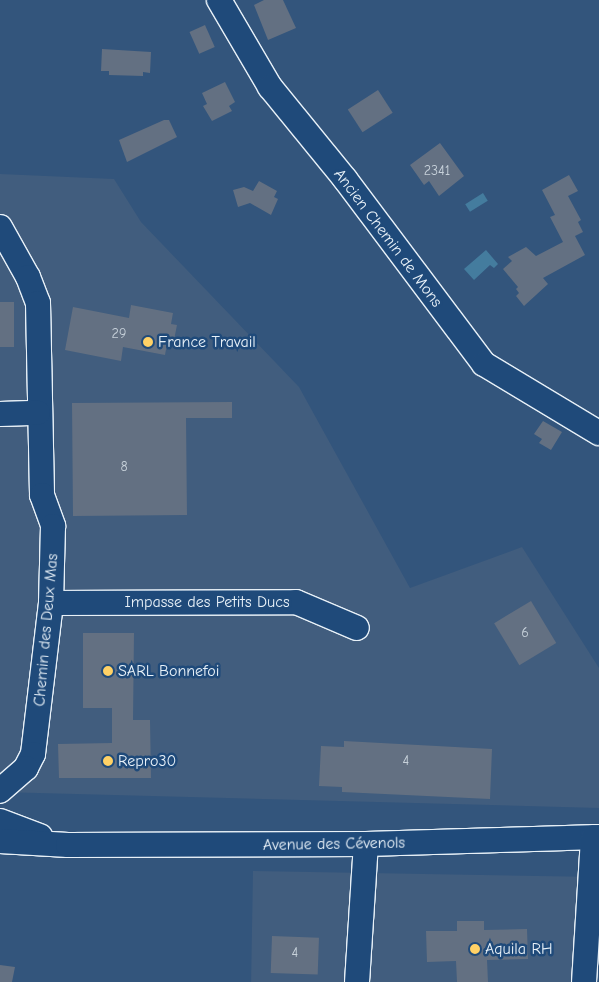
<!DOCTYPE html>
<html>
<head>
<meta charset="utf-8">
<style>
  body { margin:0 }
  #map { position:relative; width:599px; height:982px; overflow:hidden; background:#33557c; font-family:"Comic Neue",sans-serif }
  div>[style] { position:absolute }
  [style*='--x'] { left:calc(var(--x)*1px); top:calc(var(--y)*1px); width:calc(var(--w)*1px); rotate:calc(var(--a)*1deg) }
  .built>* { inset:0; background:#415d7e; transform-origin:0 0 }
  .water>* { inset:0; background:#447c9e; transform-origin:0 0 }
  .building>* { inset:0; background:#637082; transform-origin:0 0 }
  .roads { filter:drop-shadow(1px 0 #e8f1f8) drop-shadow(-1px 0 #e8f1f8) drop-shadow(0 1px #e8f1f8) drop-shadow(0 -1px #e8f1f8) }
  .minor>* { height:24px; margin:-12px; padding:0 12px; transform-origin:12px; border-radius:12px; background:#1f4a7a }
  .dots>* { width:14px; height:14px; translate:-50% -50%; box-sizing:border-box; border:2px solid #1f4a7a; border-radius:50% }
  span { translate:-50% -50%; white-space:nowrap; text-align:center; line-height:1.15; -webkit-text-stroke:5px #1f4a7a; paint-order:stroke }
  .number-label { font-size:14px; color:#c7d1da }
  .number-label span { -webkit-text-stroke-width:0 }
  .street-label { font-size:16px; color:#e8f1f8 }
  .poi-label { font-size:16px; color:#e8f1f8 }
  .left { translate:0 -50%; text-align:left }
</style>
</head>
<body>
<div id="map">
  <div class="built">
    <div style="clip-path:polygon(0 174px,114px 179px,141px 222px,299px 387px,410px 588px,522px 547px,599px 668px,599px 808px,0 792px)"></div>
    <div style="left:253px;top:871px;width:346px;height:111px;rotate:1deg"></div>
  </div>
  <div class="water">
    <div style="left:483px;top:193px;width:9px;height:21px;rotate:58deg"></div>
    <div style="clip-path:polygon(486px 250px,498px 264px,494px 268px,490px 265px,474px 280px,464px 269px)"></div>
  </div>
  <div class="building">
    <div style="clip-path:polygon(264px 0,283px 0,296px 28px,268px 40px,254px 5px)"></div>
    <div style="left:205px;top:25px;width:24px;height:17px;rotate:66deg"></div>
    <div style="clip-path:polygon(102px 49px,151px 52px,150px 73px,143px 72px,143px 76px,109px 75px,109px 71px,101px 71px)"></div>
    <div style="clip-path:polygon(225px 82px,235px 102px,229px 106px,232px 111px,212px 121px,203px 106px,207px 104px,202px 93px)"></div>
    <div style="left:378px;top:90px;width:27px;height:36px;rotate:57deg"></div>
    <div style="clip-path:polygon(164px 120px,169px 120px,177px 137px,127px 162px,119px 140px)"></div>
    <div style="clip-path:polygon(440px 143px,464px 176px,439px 196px,429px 181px,424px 185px,410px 165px)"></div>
    <div style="clip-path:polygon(569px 175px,578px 191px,568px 196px,581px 220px,578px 222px,583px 232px,575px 236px,585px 255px,543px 278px,548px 284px,524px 306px,516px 296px,519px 293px,516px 289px,518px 287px,503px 269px,512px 261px,508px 257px,526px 247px,536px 256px,563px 242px,550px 217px,555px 215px,542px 190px)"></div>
    <div style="clip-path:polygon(259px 181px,277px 191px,274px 197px,278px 199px,271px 215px,250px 203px,238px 207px,233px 190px,244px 187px,253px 191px)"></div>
    <div style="left:0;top:302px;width:14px;height:45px"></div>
    <div style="clip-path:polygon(131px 305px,173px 313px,171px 324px,177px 325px,173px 345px,167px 344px,165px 355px,123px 347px,121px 361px,65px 350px,73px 307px,129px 318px)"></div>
    <div style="clip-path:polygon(232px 402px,232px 418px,186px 418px,187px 515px,73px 516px,72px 403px)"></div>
    <div style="clip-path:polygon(543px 421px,562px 432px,551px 450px,539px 443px,542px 439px,534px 434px)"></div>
    <div style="left:531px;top:601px;width:49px;height:43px;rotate:59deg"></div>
    <div style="clip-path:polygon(83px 633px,134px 633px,133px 720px,150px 720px,151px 778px,59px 778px,58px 744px,112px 743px,112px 708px,83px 708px)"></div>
    <div style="clip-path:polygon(344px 741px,492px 749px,490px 799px,342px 792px,342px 787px,319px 786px,321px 746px,344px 747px)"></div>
    <div style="clip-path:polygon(457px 921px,484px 921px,484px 930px,527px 929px,528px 959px,487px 960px,488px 982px,457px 982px,456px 961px,427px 962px,426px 931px,457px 931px)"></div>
    <div style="left:272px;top:936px;width:47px;height:37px;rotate:2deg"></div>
    <div style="clip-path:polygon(0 965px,15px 967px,12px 982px,0 982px)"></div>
  </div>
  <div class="roads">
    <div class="minor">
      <div style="--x:219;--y:0;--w:101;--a:59.6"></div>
      <div style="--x:270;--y:87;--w:119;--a:50.8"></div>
      <div style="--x:345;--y:179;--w:231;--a:53.1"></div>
      <div style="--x:484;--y:364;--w:134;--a:31"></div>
      <div style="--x:0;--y:227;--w:57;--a:60.8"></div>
      <div style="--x:28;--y:277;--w:28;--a:69"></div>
      <div style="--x:38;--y:303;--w:192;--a:88.8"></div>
      <div style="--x:42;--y:495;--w:33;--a:70"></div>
      <div style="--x:53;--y:526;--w:77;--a:91.5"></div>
      <div style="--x:51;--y:603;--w:152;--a:96.8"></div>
      <div style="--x:33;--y:754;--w:16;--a:117"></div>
      <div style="--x:26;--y:768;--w:35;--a:139"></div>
      <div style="--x:0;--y:414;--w:38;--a:-2"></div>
      <div style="--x:51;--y:603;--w:245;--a:-0.2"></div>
      <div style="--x:296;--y:602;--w:66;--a:23.1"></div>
      <div style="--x:0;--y:821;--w:43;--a:20.6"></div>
      <div style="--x:0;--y:841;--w:68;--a:3.4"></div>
      <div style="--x:68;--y:845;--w:298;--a:-0.2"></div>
      <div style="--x:366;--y:844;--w:233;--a:-1.7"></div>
      <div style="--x:357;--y:982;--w:138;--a:-86.3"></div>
      <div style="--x:584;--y:982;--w:145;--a:-86.4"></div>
    </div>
  </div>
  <div class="dots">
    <div style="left:148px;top:342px;background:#ffd166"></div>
    <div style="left:108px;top:671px;background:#ffd166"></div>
    <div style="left:108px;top:761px;background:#ffd166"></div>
    <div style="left:475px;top:949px;background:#ffd166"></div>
  </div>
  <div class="number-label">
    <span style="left:437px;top:171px">2341</span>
    <span style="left:119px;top:334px">29</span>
    <span style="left:124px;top:467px">8</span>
    <span style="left:525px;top:633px">6</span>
    <span style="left:406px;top:761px">4</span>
    <span style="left:295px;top:953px">4</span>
  </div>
  <div class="street-label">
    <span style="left:388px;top:238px;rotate:53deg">Ancien Chemin de Mons</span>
    <span style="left:207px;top:602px">Impasse des Petits Ducs</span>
    <span style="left:46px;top:630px;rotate:-85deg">Chemin des Deux Mas</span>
    <span style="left:334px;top:844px;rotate:-1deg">Avenue des Cévenols</span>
  </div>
  <div class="poi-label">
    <span class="left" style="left:158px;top:342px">France Travail</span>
    <span class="left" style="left:118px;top:671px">SARL Bonnefoi</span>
    <span class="left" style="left:118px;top:761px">Repro30</span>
    <span class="left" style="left:485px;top:949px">Aquila RH</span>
  </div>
</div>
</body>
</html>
